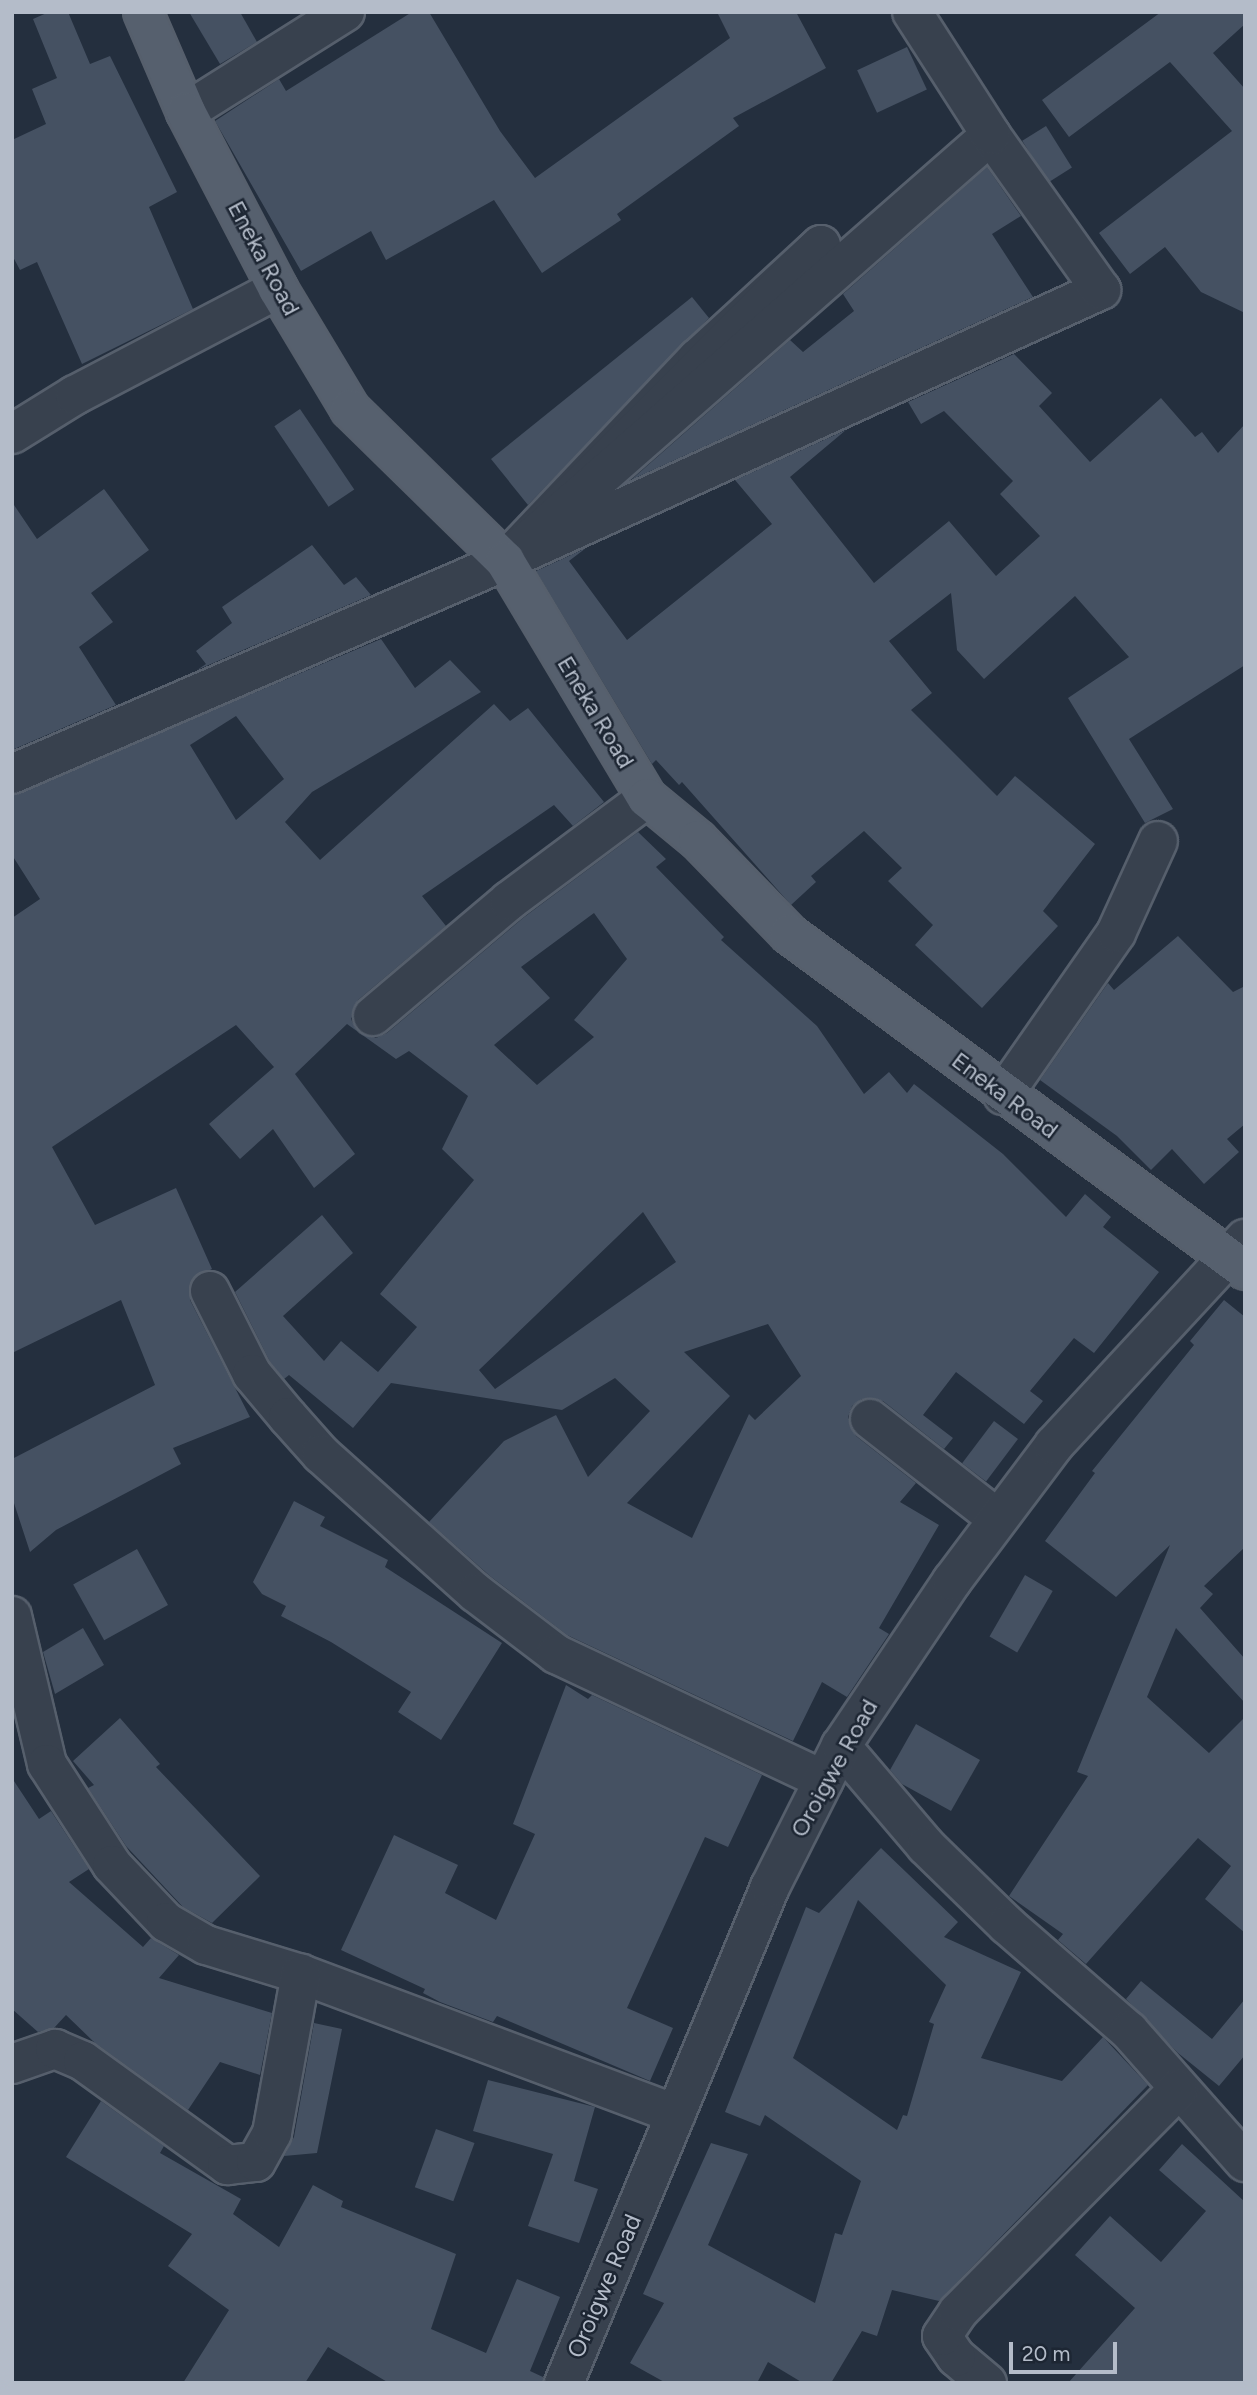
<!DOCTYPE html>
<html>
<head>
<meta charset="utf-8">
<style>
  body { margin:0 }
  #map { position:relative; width:1257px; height:2395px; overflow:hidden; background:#242f3e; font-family:Figtree,sans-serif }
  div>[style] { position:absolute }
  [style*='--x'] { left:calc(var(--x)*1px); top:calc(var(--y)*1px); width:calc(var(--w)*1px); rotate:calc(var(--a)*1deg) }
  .building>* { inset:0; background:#455162; transform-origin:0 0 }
  .roads { filter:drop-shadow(2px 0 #565f6c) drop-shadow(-2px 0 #565f6c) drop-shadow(0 2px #565f6c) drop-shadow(0 -2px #565f6c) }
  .minor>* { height:38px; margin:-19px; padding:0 19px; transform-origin:19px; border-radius:19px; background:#38414e }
  .major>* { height:38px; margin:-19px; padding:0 19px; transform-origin:19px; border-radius:19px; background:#56606e }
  span { translate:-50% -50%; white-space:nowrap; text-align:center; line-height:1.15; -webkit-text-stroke:5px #1d2633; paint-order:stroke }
  .street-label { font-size:24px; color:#b4bcc9 }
  .frame { position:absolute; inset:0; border:14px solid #b4bcc9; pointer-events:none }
  .scale { position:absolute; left:1009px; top:2342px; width:108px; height:32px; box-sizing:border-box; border:4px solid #b4bcc9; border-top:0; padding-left:9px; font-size:21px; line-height:24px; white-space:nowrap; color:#b4bcc9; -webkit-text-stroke:5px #1d2633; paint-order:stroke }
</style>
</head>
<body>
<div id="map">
  <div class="building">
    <div style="clip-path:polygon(49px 12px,68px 12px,90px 64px,110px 56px,177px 192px,149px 207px,193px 309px,82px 364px,37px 262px,20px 270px,12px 255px,12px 140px,46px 124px,32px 89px,57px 78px,33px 19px)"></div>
    <div style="clip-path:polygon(189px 12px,240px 12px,257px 42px,220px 64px)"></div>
    <div style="clip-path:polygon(412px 12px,429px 12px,500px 131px,535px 178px,730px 38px,717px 12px,796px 12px,826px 68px,733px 118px,739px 126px,617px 214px,621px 220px,542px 273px,494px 200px,386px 260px,371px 231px,301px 271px,215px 121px,279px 79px,286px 91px)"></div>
    <div style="clip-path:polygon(1161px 12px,1245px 12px,1245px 24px,1213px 53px,1245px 89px,1245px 313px,1201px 292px,1165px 247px,1130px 274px,1099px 233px,1232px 131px,1170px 62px,1069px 137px,1042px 100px)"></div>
    <div style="left:907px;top:47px;width:47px;height:55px;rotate:65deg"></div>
    <div style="left:1046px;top:126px;width:49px;height:28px;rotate:58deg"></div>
    <div style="clip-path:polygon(987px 167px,1021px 216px,992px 234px,1033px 297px,631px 480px,790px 340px,803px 352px,854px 311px,843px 294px)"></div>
    <div style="clip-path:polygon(692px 297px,709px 318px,528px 505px,491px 459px)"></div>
    <div style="clip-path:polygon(1014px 354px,1052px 393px,1039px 406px,1090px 462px,1161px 398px,1195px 437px,1202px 432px,1218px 453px,1245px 424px,1245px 665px,1129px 739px,1173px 809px,1145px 823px,1068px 698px,1129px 657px,1075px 596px,984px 679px,957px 650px,951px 593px,889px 641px,932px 693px,911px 710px,997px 796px,1015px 776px,1095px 844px,1043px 911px,1058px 926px,982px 1008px,915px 945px,933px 925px,888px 881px,902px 868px,864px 831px,811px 876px,816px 882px,791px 905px,682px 782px,679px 785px,656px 760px,652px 764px,536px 571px,586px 548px,569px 561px,627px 640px,772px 524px,735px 480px,846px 430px,790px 477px,874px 583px,949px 521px,996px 576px,1040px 536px,1000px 494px,1013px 481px,944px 411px,921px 424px,908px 402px)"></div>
    <div style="left:300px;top:409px;width:97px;height:31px;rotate:56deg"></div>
    <div style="clip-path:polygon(104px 489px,149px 550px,91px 593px,113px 622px,79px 647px,116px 705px,12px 750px,12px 502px,37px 539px)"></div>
    <div style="clip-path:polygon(312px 545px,344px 585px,356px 577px,371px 595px,197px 670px,206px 664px,196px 651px,232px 623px,222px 607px)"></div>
    <div style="clip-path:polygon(evenodd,381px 639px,415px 688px,450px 660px,481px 692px,312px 792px,285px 822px,320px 860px,494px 704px,510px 721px,528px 708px,604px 802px,573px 826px,554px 805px,422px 896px,446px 926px,358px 1000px,351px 1019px,357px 1031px,376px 1038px,387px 1033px,523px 918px,638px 832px,666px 859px,656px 867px,724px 937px,721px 940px,817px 1026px,864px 1094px,889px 1072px,907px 1093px,914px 1084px,1003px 1154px,1066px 1217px,1085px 1194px,1111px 1217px,1103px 1227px,1159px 1272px,1094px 1353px,1074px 1338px,1030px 1391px,1043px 1401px,1024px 1424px,956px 1372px,923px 1415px,953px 1438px,944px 1449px,883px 1401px,862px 1399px,852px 1406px,848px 1417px,856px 1436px,916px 1483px,900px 1502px,939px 1525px,879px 1628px,889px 1634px,847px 1697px,822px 1682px,793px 1741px,567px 1635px,490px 1576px,429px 1522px,504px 1441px,556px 1415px,588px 1477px,650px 1411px,615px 1378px,562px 1410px,391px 1383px,353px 1428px,289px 1375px,284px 1379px,270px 1362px,235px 1292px,322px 1215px,353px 1253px,283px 1316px,324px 1361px,341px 1341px,378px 1372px,417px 1327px,380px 1294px,474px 1180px,442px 1149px,468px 1096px,409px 1051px,396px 1059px,347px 1024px,295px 1074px,355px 1154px,314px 1188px,273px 1129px,240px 1159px,209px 1124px,274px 1067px,236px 1025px,52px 1147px,95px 1225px,176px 1188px,212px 1269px,192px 1279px,190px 1300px,250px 1417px,173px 1448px,181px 1464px,56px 1530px,30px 1552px,12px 1497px,12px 1459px,155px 1385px,121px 1300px,12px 1353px,12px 918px,40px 899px,12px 855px,12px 795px,381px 639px,236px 716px,284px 779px,236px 820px,190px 745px,236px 716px,381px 639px,594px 913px,627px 959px,574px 1020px,594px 1037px,537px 1085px,494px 1045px,550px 998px,521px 967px,594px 913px,381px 639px,643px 1212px,676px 1262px,495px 1389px,479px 1370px,643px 1212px,381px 639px,768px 1324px,801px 1376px,755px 1420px,749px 1414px,692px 1538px,627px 1503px,730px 1396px,684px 1352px,768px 1324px)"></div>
    <div style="clip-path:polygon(1178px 936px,1233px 992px,1245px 986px,1245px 1124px,1227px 1139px,1239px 1152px,1204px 1184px,1172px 1149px,1151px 1170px,1117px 1136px,1040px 1080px,1108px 983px,1114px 990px)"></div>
    <div style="clip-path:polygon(1224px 1300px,1245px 1317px,1245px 1547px,1204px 1586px,1213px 1594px,1200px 1608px,1245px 1659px,1245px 1703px,1176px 1628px,1147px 1697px,1209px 1753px,1245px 1717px,1245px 1933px,1205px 1899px,1231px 1866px,1198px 1838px,1086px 1964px,1058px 1940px,1063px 1934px,1009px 1896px,1088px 1776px,1077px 1772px,1170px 1545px,1116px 1597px,1045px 1541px,1095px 1473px,1092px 1471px,1194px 1345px,1190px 1341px)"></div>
    <div style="left:994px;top:1421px;width:30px;height:53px;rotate:37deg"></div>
    <div style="clip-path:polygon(294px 1501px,325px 1517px,320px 1526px,388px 1560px,385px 1567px,502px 1643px,441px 1740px,398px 1712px,411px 1692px,331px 1642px,281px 1616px,286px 1606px,262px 1594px,253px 1582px)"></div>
    <div style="left:137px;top:1549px;width:64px;height:73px;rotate:61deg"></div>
    <div style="left:1025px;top:1575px;width:32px;height:71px;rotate:30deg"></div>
    <div style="clip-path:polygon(83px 1628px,104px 1665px,55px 1694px,43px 1652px)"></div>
    <div style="clip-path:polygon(566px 1685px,588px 1699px,592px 1695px,762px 1775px,728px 1847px,705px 1837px,627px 2008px,673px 2028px,650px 2081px,497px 2016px,493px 2022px,440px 2002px,423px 1993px,425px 1989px,341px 1950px,394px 1835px,458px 1865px,445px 1893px,496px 1920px,535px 1834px,513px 1824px)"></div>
    <div style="clip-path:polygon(120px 1718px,160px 1764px,156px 1767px,260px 1876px,212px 1923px,183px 1907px,126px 1846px,88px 1788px,94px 1785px,73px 1761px)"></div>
    <div style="clip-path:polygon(916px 1724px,980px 1760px,951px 1811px,902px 1784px,890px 1770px)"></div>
    <div style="clip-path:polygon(12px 1778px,39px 1819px,51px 1811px,89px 1869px,69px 1882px,143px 1947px,151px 1938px,179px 1955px,159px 1978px,272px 2013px,260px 2075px,220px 2062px,188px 2110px,95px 2043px,66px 2015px,54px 2028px,38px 2032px,12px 2009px)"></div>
    <div style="clip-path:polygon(evenodd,881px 1848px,958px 1922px,944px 1937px,1021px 1972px,981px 2058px,1062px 2081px,1103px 2037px,1148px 2085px,939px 2301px,892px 2290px,877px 2336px,862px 2331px,831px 2383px,803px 2383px,768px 2362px,757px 2383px,666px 2383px,630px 2363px,664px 2303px,643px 2294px,711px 2143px,748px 2154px,708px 2245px,815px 2303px,835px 2233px,842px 2235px,861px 2181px,765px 2115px,760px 2126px,725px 2112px,806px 1907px,819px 1913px,881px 1848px,858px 1900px,946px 1985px,929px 2022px,934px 2024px,907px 2116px,903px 2115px,897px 2130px,793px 2058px,858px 1900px)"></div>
    <div style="clip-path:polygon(1141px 1981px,1212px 2039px,1245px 1999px,1245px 2055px,1219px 2086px,1178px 2053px,1126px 1999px)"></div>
    <div style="clip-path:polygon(314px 2023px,342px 2029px,317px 2153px,284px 2156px,294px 2137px)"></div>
    <div style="clip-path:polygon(488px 2080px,595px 2107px,574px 2181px,598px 2189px,579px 2243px,528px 2226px,553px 2154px,473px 2131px)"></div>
    <div style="clip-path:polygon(101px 2101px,164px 2146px,160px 2153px,241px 2199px,233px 2214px,279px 2247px,313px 2185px,343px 2201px,341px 2207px,456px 2254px,431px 2329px,486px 2353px,517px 2279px,560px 2297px,530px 2371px,543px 2377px,543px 2383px,389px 2383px,328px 2347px,305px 2383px,183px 2383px,229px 2310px,168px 2266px,192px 2234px,66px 2157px)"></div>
    <div style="left:436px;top:2129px;width:41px;height:62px;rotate:20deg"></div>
    <div style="clip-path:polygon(1182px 2144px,1245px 2202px,1245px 2383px,1068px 2383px,1135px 2308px,1075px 2255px,1110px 2216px,1161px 2262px,1206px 2211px,1159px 2170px)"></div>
  </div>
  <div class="roads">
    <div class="minor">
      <div style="--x:186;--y:112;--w:188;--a:-32.2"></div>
      <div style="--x:12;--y:434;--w:74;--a:-31.8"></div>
      <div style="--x:75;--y:395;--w:229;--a:-27.6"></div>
      <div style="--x:505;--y:561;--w:279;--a:-46.5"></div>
      <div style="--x:697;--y:359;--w:168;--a:-42.6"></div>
      <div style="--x:821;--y:245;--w:447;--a:135"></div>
      <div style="--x:505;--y:561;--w:646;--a:-41.24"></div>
      <div style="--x:12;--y:774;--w:537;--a:-23.37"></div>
      <div style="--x:505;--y:561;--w:655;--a:-24.45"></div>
      <div style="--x:1101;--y:290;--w:190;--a:-125.4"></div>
      <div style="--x:991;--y:135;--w:146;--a:-122.7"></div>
      <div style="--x:373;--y:1016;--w:178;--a:-40.2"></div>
      <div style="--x:509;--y:901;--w:172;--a:-36.7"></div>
      <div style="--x:1003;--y:1095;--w:198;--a:-55.1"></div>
      <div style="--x:1116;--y:933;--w:101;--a:-65.5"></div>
      <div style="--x:210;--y:1291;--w:93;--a:63.2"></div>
      <div style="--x:252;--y:1374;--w:56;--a:50.1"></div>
      <div style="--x:288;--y:1417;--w:50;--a:48.3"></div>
      <div style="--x:321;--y:1454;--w:208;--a:41.9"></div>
      <div style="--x:476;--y:1593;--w:101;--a:37.3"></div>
      <div style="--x:556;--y:1654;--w:296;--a:25.2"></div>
      <div style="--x:870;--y:1419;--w:162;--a:38"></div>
      <div style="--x:12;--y:1616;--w:152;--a:76.7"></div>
      <div style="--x:47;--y:1764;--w:120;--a:57.2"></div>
      <div style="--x:112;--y:1865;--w:79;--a:46.5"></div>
      <div style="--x:166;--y:1922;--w:46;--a:29.9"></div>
      <div style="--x:206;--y:1945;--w:99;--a:17"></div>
      <div style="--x:301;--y:1974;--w:400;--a:20.5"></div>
      <div style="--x:841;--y:1746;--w:131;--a:49.6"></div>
      <div style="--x:926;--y:1846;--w:113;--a:44.3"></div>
      <div style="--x:1007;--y:1925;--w:162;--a:41"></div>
      <div style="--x:1129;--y:2031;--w:175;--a:48.5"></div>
      <div style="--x:12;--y:2064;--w:46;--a:-19.2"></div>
      <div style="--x:55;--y:2049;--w:30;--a:23"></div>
      <div style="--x:83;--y:2061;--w:178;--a:35.8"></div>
      <div style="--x:227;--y:2165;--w:29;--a:-6"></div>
      <div style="--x:256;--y:2162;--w:33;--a:-61"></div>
      <div style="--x:272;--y:2133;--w:162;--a:-79.7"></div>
      <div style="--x:564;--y:2383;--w:537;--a:-67.45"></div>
      <div style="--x:770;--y:1887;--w:158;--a:-63.3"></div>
      <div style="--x:841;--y:1746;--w:199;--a:-56.1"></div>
      <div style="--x:952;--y:1581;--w:170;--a:-53.1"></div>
      <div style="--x:1054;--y:1445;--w:281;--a:-47.2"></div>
      <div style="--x:987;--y:2383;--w:40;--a:-140"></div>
      <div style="--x:956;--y:2357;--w:25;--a:-124"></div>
      <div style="--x:942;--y:2336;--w:29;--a:-56"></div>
      <div style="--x:958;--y:2312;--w:313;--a:-45.3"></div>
    </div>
    <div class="major">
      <div style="--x:143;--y:12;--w:109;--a:66.7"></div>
      <div style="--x:186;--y:112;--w:199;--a:62.5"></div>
      <div style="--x:278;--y:289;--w:140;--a:59"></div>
      <div style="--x:350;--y:409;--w:217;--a:44.4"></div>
      <div style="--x:505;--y:561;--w:276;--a:59.1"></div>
      <div style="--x:647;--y:798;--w:66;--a:39.5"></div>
      <div style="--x:698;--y:840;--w:131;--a:45.9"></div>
      <div style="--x:789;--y:934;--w:566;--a:36.38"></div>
    </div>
  </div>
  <div class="street-label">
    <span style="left:264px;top:258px;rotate:62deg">Eneka Road</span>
    <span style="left:596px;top:712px;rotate:59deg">Eneka Road</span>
    <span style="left:1005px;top:1095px;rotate:37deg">Eneka Road</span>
    <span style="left:834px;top:1768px;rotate:-61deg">Oroigwe Road</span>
    <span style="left:604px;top:2286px;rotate:-67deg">Oroigwe Road</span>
  </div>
  <div class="frame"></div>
  <div class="scale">20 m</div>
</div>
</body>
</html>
